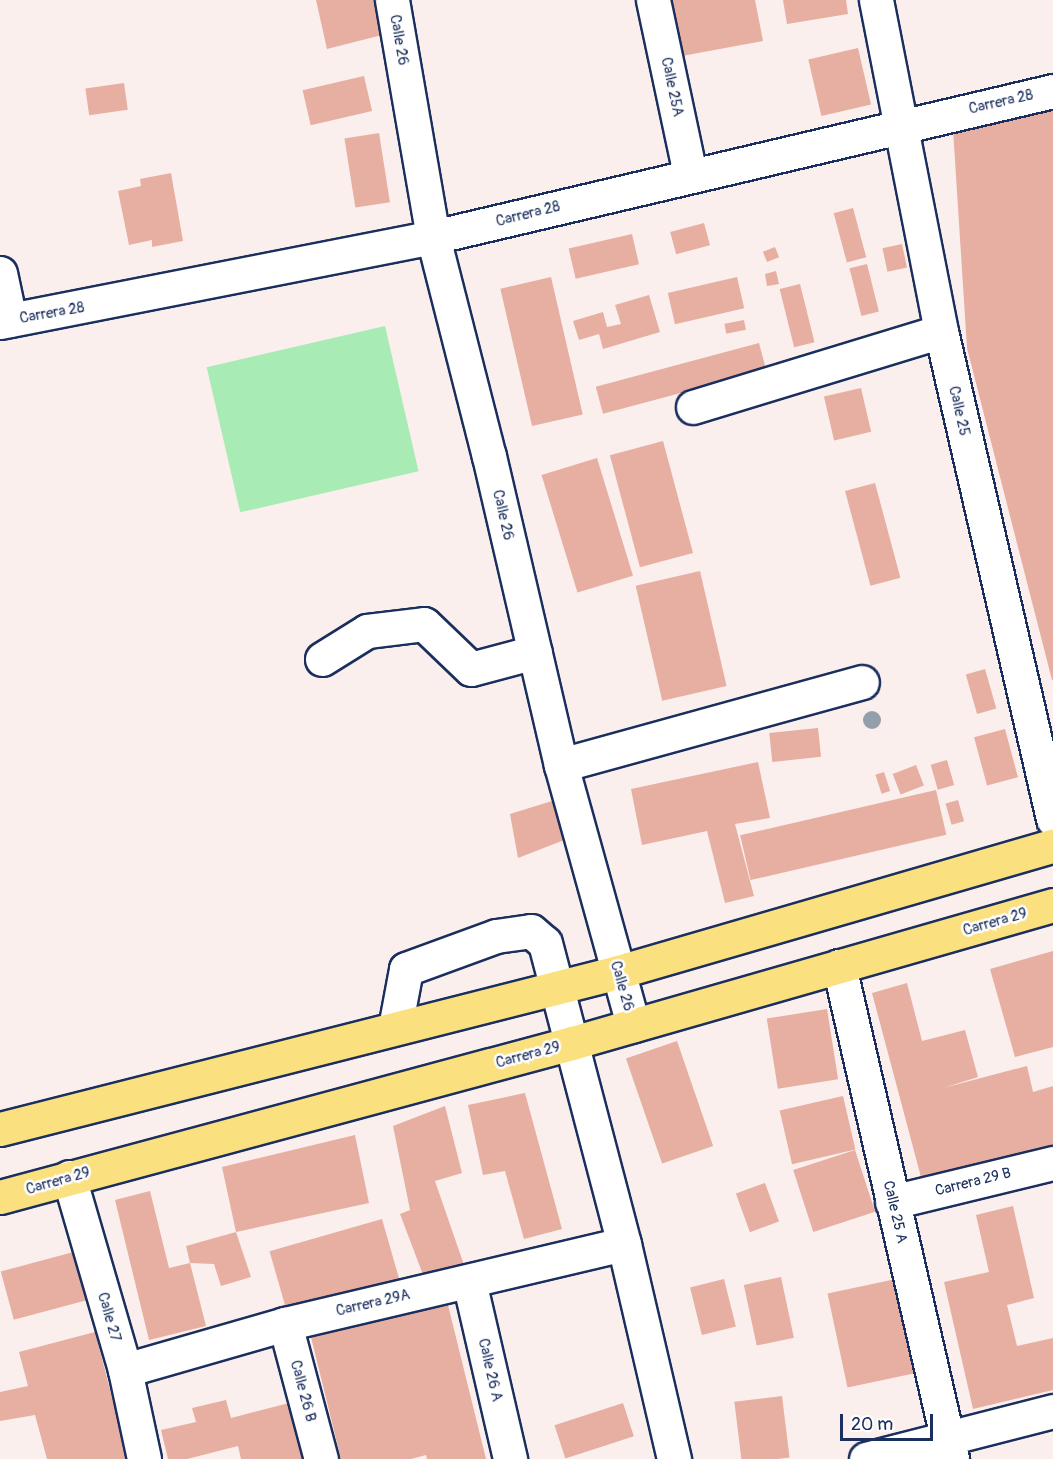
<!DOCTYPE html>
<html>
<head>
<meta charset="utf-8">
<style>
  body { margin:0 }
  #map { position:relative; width:1053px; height:1459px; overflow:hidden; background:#faefec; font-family:Pangolin,sans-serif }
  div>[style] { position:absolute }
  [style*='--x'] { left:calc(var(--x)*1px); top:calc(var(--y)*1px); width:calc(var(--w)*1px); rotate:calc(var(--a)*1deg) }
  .green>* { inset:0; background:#a8ebb5; transform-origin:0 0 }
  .building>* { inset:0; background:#e7aea2; transform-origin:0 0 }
  .roads { filter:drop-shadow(2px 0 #1b2f5e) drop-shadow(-2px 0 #1b2f5e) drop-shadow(0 2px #1b2f5e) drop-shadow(0 -2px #1b2f5e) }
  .minor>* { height:33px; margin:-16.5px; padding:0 16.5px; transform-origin:16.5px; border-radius:16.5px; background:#fff }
  .major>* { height:33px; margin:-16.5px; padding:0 16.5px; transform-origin:16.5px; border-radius:16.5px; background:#fbe080 }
  .trees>* { width:18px; height:18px; margin:-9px; border-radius:50%; background:#939faa }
  span { translate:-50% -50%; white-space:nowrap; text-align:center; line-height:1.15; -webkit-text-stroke:5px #fff; paint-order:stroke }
  .street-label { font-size:15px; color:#1b2f5e }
  .scale { position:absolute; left:840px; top:1414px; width:93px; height:27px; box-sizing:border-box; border:3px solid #1b2f5e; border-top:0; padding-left:8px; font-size:18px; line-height:21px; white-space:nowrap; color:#1b2f5e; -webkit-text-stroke:4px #fff; paint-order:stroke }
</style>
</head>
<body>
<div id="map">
  <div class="green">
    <div style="left:385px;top:326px;width:149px;height:183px;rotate:77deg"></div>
  </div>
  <div class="building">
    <div style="clip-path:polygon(316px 0,377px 0,386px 34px,327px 49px)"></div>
    <div style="clip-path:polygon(671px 0,755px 0,763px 41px,682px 56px)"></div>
    <div style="clip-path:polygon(783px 0,846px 0,848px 14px,787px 24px)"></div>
    <div style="left:858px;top:48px;width:58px;height:51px;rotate:77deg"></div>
    <div style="left:364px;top:76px;width:36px;height:63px;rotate:77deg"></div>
    <div style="left:124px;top:83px;width:27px;height:39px;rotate:82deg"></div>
    <div style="clip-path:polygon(1053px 107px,1053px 680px,1052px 680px,967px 348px,953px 129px)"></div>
    <div style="left:379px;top:133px;width:70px;height:35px;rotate:81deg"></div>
    <div style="clip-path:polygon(171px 173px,183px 241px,152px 247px,152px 240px,129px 245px,118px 191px,141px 186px,140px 179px)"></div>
    <div style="left:853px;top:208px;width:51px;height:20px;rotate:75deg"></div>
    <div style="left:704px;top:223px;width:23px;height:35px;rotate:75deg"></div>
    <div style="left:632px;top:234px;width:31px;height:65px;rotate:77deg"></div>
    <div style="left:902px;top:244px;width:24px;height:20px;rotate:78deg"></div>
    <div style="left:775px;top:247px;width:11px;height:13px;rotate:68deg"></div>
    <div style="left:867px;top:264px;width:49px;height:18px;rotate:76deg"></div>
    <div style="clip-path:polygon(776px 271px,779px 284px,767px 286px,765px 274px)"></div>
    <div style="left:551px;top:277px;width:141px;height:52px;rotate:77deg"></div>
    <div style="left:737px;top:277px;width:32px;height:71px;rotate:77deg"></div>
    <div style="left:800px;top:284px;width:60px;height:21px;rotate:76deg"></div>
    <div style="clip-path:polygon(649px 295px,660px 332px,603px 349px,599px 334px,579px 340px,573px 321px,603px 312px,607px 327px,621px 324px,615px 305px)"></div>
    <div style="left:744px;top:320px;width:10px;height:20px;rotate:79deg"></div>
    <div style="left:759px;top:343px;width:28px;height:169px;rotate:75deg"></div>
    <div style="left:861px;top:388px;width:45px;height:38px;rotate:77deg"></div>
    <div style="left:663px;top:441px;width:116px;height:55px;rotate:75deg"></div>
    <div style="left:597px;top:458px;width:123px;height:58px;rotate:73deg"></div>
    <div style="left:875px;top:483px;width:98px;height:31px;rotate:75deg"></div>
    <div style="left:700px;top:571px;width:118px;height:66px;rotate:77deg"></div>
    <div style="left:985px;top:669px;width:41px;height:20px;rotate:74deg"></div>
    <div style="left:818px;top:728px;width:29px;height:49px;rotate:84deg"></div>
    <div style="left:1005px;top:729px;width:50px;height:32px;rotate:75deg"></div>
    <div style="left:947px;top:760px;width:26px;height:17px;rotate:74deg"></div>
    <div style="clip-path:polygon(758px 762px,770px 818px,735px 824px,754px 896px,725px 903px,707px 831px,642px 845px,631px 789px)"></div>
    <div style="left:916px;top:765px;width:22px;height:25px;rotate:69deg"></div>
    <div style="left:884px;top:772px;width:20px;height:9px;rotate:72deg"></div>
    <div style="left:936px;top:790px;width:46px;height:201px;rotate:77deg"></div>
    <div style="clip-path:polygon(568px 796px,572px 837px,518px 858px,510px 814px)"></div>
    <div style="left:958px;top:800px;width:22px;height:13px;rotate:74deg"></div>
    <div style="clip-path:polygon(1053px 951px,1053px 1047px,1015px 1057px,990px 969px)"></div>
    <div style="clip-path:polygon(907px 983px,922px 1041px,965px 1030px,978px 1077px,943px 1088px,1027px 1066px,1033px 1092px,1053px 1086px,1053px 1146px,922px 1181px,872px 993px)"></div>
    <div style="left:827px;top:1009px;width:71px;height:61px;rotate:81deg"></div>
    <div style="left:677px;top:1041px;width:111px;height:54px;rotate:71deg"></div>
    <div style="clip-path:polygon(525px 1093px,562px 1229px,524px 1239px,505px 1171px,483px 1175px,468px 1105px)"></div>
    <div style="left:843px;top:1096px;width:55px;height:65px;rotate:77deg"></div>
    <div style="clip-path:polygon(445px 1106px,462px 1173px,435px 1181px,464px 1265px,425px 1280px,400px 1214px,410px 1210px,393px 1126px)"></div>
    <div style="clip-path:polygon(355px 1135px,369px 1203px,236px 1232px,251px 1277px,221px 1286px,214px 1264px,190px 1263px,186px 1246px,236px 1232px,222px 1167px)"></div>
    <div style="left:855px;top:1150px;width:65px;height:65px;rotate:72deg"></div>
    <div style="left:765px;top:1183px;width:41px;height:31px;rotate:70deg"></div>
    <div style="clip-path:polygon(150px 1191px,169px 1268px,190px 1263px,206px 1326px,149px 1340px,115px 1200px)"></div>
    <div style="clip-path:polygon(1013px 1206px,1034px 1298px,1007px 1305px,1017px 1346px,1053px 1338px,1053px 1390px,973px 1409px,944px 1282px,989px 1272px,976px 1215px)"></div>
    <div style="left:382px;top:1219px;width:64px;height:117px;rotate:74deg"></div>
    <div style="left:81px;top:1250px;width:50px;height:83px;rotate:75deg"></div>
    <div style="left:781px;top:1277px;width:62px;height:38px;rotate:78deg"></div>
    <div style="left:724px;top:1279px;width:49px;height:35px;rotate:76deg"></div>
    <div style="left:896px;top:1279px;width:96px;height:70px;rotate:78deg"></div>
    <div style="clip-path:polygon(447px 1301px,486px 1459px,427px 1459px,426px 1455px,411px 1459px,341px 1459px,311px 1337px)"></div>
    <div style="clip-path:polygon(95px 1332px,128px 1459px,47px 1459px,35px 1415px,0 1421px,0 1392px,28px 1386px,19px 1352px)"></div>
    <div style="left:782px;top:1396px;width:62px;height:48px;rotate:83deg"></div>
    <div style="clip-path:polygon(226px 1400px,231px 1418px,289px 1403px,303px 1459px,241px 1459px,238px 1446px,187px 1459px,168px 1459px,161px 1430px,196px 1422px,192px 1408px)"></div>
    <div style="left:623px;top:1403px;width:35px;height:72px;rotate:72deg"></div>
  </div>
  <div class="roads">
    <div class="minor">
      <div style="--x:392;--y:0;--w:241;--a:80.2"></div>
      <div style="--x:433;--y:237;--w:226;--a:75.7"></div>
      <div style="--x:489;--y:456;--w:317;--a:76.9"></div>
      <div style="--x:561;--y:765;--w:270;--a:74.5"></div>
      <div style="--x:653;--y:0;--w:178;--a:78"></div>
      <div style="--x:876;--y:0;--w:337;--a:78.9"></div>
      <div style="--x:941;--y:331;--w:501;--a:77.07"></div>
      <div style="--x:0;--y:273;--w:48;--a:78"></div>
      <div style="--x:0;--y:322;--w:441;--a:-11.1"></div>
      <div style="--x:433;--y:237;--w:637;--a:-13.25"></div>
      <div style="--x:693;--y:407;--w:259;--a:-17"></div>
      <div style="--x:322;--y:659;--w:53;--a:-31.9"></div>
      <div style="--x:367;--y:631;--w:57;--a:-7"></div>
      <div style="--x:424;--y:624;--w:65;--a:43.8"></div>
      <div style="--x:471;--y:669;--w:66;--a:-14.9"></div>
      <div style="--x:561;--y:765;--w:312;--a:-15.4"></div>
      <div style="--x:839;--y:966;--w:506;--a:77.09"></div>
      <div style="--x:395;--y:1028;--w:60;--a:-79.4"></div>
      <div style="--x:406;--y:969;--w:96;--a:-20.1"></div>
      <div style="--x:496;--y:936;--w:35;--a:-8"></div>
      <div style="--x:531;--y:931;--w:18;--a:41"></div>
      <div style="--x:545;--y:943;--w:311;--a:75.3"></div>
      <div style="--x:624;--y:1244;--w:221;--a:76.9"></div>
      <div style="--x:69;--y:1177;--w:201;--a:73.8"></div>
      <div style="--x:125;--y:1370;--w:91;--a:77.9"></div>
      <div style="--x:892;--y:1202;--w:166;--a:-13.6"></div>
      <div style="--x:469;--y:1281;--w:183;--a:77"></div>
      <div style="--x:285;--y:1324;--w:140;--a:75.1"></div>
      <div style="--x:125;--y:1370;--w:166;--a:-16"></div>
      <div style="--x:285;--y:1324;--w:348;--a:-13.3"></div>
      <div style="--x:866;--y:1459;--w:193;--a:-14.4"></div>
    </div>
    <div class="major">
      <div style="--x:0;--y:1129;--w:638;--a:-14.25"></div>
      <div style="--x:618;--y:972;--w:453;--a:-16.2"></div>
      <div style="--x:0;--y:1197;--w:592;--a:-15.07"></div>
      <div style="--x:572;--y:1043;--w:500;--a:-16.01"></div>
    </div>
  </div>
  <div class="trees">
    <div style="left:872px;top:720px"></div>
  </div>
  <div class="street-label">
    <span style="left:399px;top:40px;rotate:80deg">Calle 26</span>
    <span style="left:672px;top:87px;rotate:78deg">Calle 25A</span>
    <span style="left:1001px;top:102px;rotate:-13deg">Carrera 28</span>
    <span style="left:528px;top:214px;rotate:-14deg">Carrera 28</span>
    <span style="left:52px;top:313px;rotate:-10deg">Carrera 28</span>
    <span style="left:959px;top:411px;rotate:77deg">Calle 25</span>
    <span style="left:503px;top:515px;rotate:77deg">Calle 26</span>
    <span style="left:995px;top:922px;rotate:-16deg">Carrera 29</span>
    <span style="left:622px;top:986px;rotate:74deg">Calle 26</span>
    <span style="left:528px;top:1055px;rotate:-15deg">Carrera 29</span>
    <span style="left:58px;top:1181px;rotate:-16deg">Carrera 29</span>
    <span style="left:973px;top:1182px;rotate:-14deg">Carrera 29 B</span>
    <span style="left:895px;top:1212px;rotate:77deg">Calle 25 A</span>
    <span style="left:373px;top:1303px;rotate:-13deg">Carrera 29A</span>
    <span style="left:109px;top:1317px;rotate:74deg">Calle 27</span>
    <span style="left:490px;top:1370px;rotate:77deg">Calle 26 A</span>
    <span style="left:303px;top:1391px;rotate:75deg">Calle 26 B</span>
  </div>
  <div class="scale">20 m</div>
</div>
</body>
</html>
